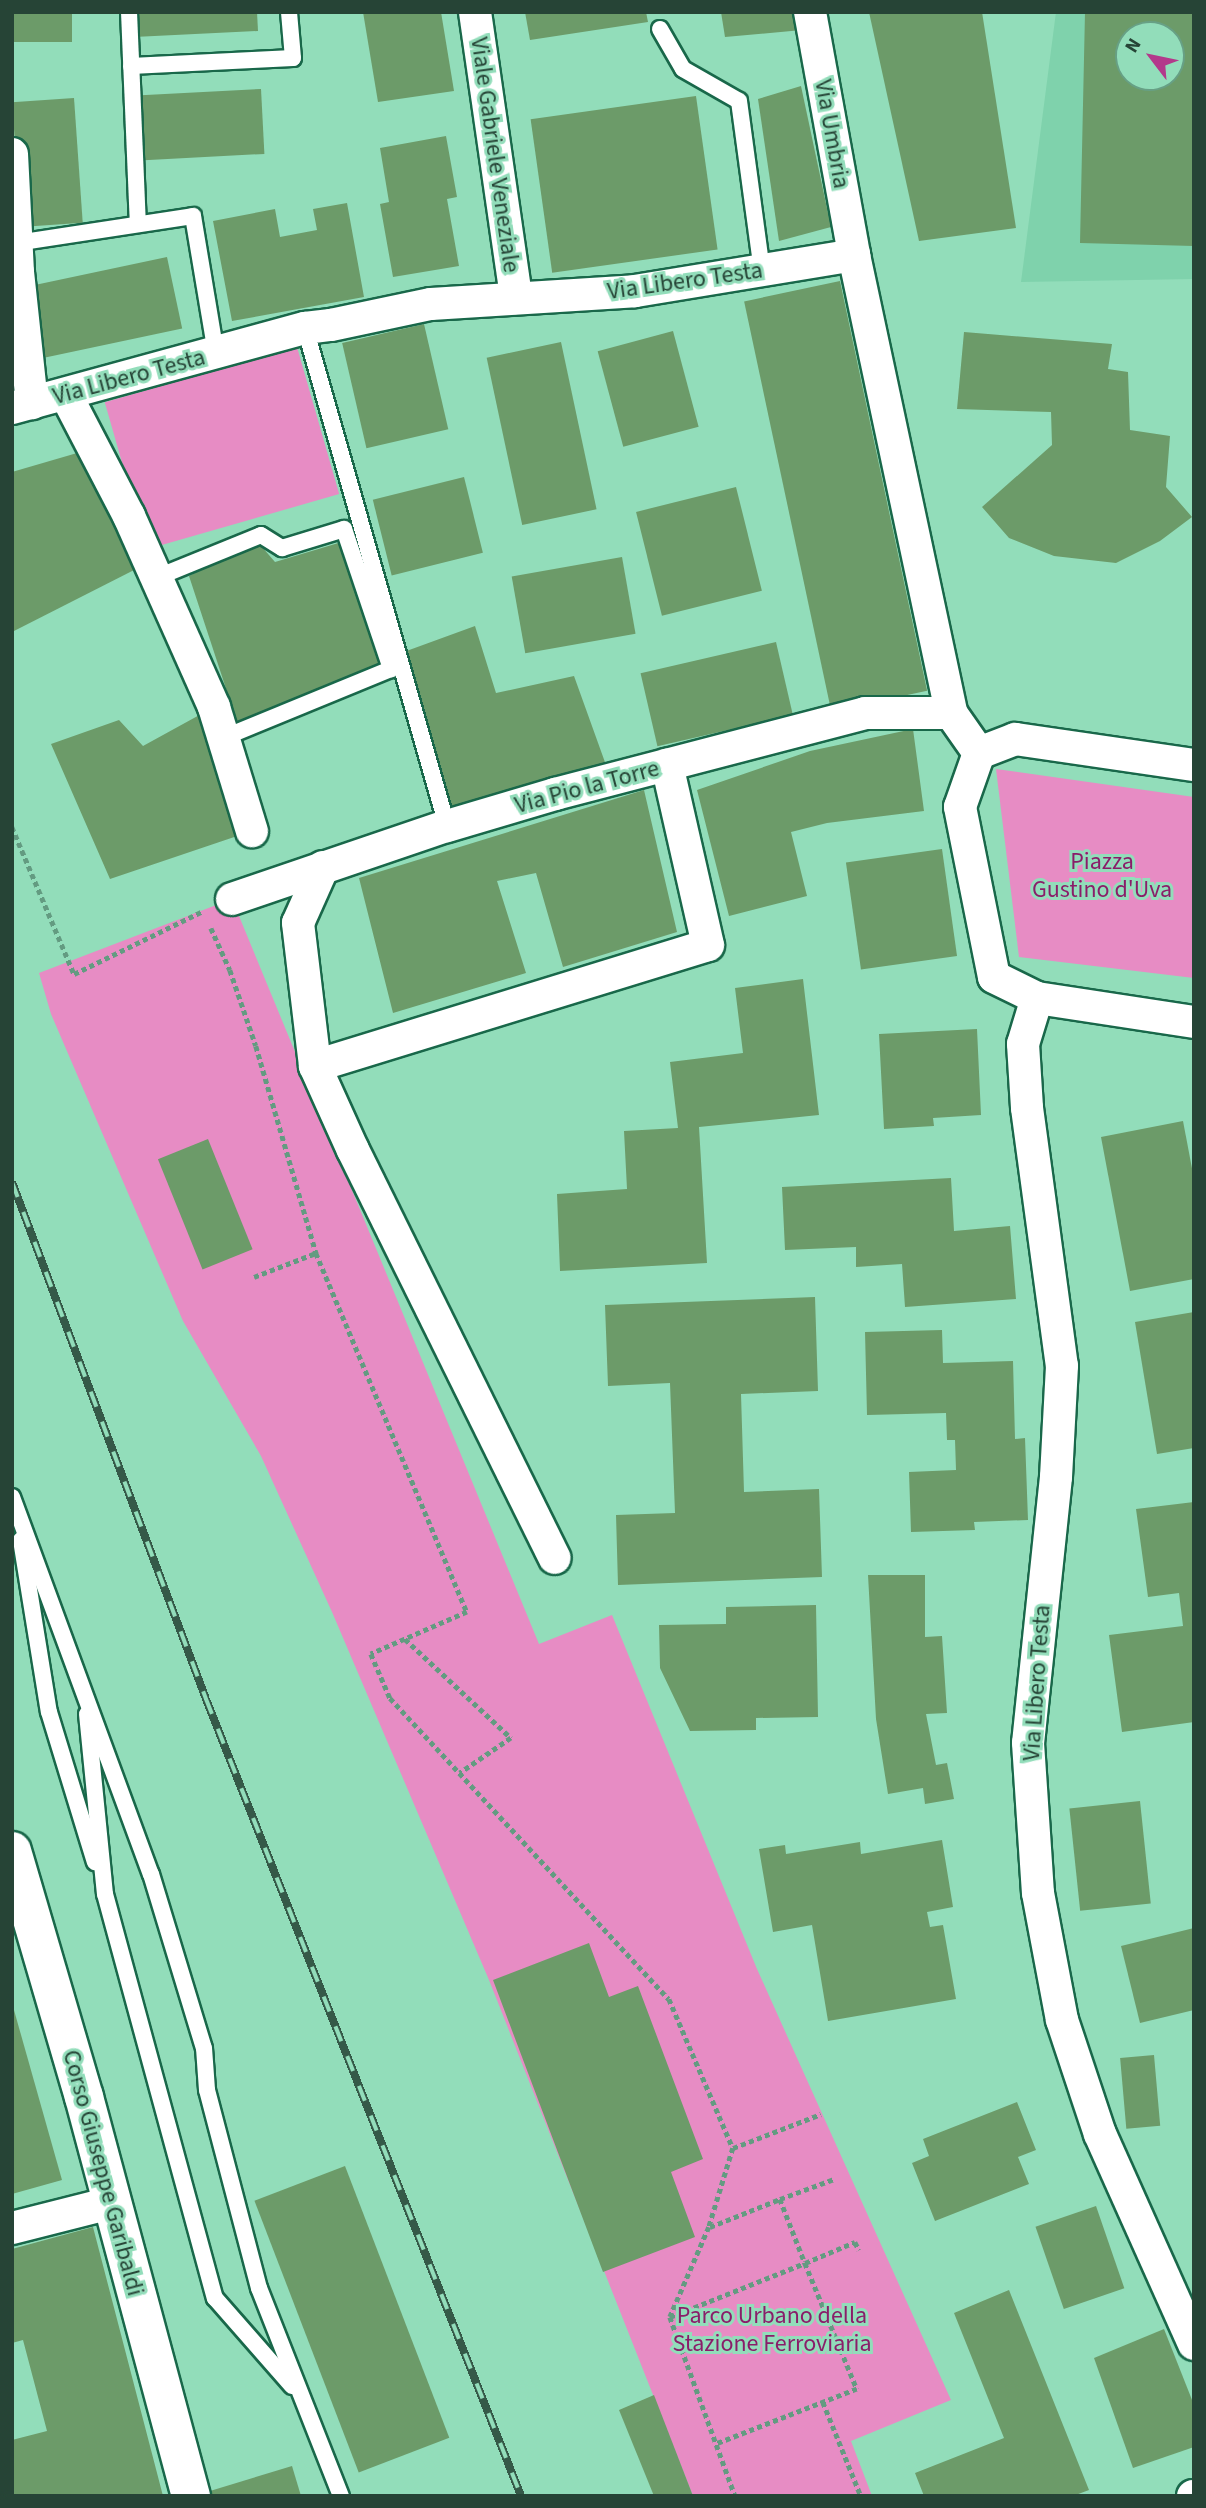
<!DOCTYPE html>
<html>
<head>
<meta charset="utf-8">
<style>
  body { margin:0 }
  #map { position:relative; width:1206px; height:2508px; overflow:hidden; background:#92ddba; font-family:"Source Sans 3",sans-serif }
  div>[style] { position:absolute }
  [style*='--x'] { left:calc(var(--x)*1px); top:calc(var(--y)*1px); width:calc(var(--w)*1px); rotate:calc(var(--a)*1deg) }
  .built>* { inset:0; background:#7fd2ac }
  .green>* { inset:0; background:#e78cc4; transform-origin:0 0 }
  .building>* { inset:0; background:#6c9b69; transform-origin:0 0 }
  .path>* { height:4.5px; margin-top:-2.25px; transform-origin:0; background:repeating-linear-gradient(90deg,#639b81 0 5px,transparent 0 8.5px) }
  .roads { filter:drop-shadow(2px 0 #19684a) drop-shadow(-2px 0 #19684a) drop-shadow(0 2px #19684a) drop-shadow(0 -2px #19684a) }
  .lane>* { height:16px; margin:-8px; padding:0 8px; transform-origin:8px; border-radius:8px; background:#fff }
  .street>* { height:32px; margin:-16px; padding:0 16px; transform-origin:16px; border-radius:16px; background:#fff }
  .secondary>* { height:38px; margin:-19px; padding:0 19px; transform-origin:19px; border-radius:19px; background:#fff }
  .rail>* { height:8px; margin-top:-4px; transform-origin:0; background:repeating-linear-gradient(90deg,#92ddba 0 16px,#355948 0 32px); box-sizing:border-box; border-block:2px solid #355948 }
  span { translate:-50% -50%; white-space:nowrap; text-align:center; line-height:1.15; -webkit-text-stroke:6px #92ddba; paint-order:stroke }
  .street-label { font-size:24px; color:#264436 }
  .park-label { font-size:24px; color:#8a1d69 }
  .frame { position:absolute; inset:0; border:14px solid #264436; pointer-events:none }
  .north { position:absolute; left:1115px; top:21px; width:70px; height:70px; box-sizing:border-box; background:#92ddba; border:2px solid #67a085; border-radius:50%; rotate:302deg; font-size:19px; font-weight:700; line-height:28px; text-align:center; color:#264436 }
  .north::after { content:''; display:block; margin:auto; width:24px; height:32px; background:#b3398b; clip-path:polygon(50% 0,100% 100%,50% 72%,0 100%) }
</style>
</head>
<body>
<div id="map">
  <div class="built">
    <div style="clip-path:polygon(evenodd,1056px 12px,1194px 12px,1194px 279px,1021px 282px,1056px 12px,1129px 35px,1171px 35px,1171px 77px,1129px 77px,1129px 35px)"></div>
  </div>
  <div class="green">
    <div style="left:297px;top:347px;width:153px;height:200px;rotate:74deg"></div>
    <div style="clip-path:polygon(996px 769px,1194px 797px,1194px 978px,1019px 957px)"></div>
    <div style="clip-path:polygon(232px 899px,539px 1644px,612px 1615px,757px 1969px,951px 2400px,851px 2441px,872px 2496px,693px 2496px,489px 1980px,332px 1612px,261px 1456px,183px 1321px,51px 1014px,39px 973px)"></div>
  </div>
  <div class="building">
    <div style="left:12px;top:12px;width:60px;height:30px"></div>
    <div style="clip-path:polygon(133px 12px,257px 12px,258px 31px,134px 37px)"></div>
    <div style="clip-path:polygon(363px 12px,441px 12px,454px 91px,378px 102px)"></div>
    <div style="clip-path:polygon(525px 12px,646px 12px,648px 22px,530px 40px)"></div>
    <div style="clip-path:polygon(721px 12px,800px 12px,802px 30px,725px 37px)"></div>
    <div style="clip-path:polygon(869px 12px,982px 12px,1016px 228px,919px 241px)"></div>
    <div style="clip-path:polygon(evenodd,1085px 12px,1194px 12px,1194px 246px,1080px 243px,1085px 12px,1129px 35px,1171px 35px,1171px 77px,1129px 77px,1129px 35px)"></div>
    <div style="clip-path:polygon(801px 86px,831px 227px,779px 241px,758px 99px)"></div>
    <div style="left:261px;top:89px;width:65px;height:125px;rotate:87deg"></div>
    <div style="left:696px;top:96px;width:155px;height:167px;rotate:82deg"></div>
    <div style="left:74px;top:98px;width:125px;height:62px;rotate:86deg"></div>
    <div style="clip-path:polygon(446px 136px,457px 197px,447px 199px,459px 266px,393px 277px,380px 204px,389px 202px,380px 148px)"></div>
    <div style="clip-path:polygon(347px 203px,364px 297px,232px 321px,213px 221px,275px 209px,280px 237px,317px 230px,313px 209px)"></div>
    <div style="left:167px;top:257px;width:73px;height:146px;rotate:78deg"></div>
    <div style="left:840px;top:281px;width:419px;height:98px;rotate:78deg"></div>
    <div style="left:424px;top:324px;width:108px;height:84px;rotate:77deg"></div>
    <div style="left:673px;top:331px;width:99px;height:78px;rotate:75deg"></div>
    <div style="clip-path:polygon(964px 332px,1112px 344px,1108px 369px,1128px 372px,1130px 430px,1170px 436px,1166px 487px,1192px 517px,1160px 541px,1116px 563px,1054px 556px,1009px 538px,982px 507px,1052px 445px,1051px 412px,957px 409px)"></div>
    <div style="left:561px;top:342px;width:171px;height:76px;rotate:78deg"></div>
    <div style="clip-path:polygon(84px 451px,140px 567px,12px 632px,12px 472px)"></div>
    <div style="left:464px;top:477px;width:78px;height:94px;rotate:76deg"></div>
    <div style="left:736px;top:487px;width:107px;height:103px;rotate:76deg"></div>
    <div style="clip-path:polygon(256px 540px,275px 562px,345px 541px,385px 666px,237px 722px,189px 576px)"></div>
    <div style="left:622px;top:557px;width:78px;height:112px;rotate:80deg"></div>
    <div style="clip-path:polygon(475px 626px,496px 693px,574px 676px,606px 765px,442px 811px,401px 653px)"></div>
    <div style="left:776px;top:642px;width:75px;height:139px;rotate:77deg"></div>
    <div style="clip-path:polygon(214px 707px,252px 831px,110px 879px,51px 744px,119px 720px,143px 746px)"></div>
    <div style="clip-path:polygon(913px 729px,924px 811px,827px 823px,791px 832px,807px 896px,729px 916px,697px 790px,810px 751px)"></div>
    <div style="clip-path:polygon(644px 790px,677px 932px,563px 967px,536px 873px,497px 881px,526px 973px,393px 1013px,359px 878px)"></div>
    <div style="left:942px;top:849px;width:108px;height:97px;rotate:82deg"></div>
    <div style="clip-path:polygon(803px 979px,819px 1115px,699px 1127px,707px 1263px,560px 1271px,557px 1194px,627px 1189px,624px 1131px,678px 1128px,670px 1062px,743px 1053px,735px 988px)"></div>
    <div style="clip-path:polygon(977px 1029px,981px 1115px,933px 1118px,934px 1126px,884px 1129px,879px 1034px)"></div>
    <div style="clip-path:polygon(1183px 1121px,1194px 1179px,1194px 1279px,1130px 1291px,1101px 1137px)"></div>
    <div style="left:208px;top:1139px;width:119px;height:54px;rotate:68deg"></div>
    <div style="clip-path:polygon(951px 1178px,954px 1231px,1010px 1226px,1016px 1299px,905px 1307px,902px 1264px,856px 1267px,856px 1247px,785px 1250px,782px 1187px)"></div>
    <div style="clip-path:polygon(815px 1297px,818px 1391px,741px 1394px,744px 1492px,819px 1489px,822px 1577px,618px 1585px,616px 1515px,675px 1513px,670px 1383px,608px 1386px,605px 1305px)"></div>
    <div style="clip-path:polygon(1194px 1312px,1194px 1448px,1157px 1454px,1135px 1322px)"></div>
    <div style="clip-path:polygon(942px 1330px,943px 1363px,1013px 1361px,1015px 1439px,1025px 1438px,1028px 1520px,974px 1522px,975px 1530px,911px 1532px,909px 1472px,956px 1470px,955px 1440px,947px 1440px,946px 1413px,867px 1415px,865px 1332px)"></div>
    <div style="clip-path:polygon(1194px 1502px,1194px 1722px,1122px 1732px,1109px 1635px,1183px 1626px,1179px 1593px,1148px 1597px,1136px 1509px)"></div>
    <div style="clip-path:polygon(868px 1575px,925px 1575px,925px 1637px,942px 1636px,947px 1713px,926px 1714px,936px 1765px,947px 1763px,954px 1799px,925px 1804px,923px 1788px,888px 1794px,876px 1719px)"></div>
    <div style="clip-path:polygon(816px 1605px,818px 1717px,756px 1718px,756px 1730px,690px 1731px,660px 1668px,659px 1625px,726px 1624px,726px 1607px)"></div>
    <div style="left:1140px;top:1801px;width:103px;height:71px;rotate:84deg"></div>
    <div style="clip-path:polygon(942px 1840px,953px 1907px,927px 1912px,930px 1927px,943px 1925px,956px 1999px,828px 2021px,812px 1925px,773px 1932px,759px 1849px,785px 1845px,786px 1854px,860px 1842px,861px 1854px)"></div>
    <div style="clip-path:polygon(1194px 1928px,1194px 2010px,1140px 2023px,1121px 1946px)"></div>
    <div style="clip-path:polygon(589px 1943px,609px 1997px,638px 1986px,703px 2159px,671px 2172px,695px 2237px,603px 2272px,493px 1980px)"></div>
    <div style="clip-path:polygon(12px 2003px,62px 2180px,12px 2194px)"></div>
    <div style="left:1154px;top:2055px;width:71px;height:34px;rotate:85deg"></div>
    <div style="clip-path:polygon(1017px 2102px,1036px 2150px,1018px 2157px,1029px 2184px,935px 2221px,912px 2163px,929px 2156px,923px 2139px)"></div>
    <div style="left:345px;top:2166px;width:291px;height:97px;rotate:69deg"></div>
    <div style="left:1096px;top:2206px;width:87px;height:64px;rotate:71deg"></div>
    <div style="clip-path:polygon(93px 2227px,163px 2496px,12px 2496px,12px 2440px,47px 2431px,23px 2340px,12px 2343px,12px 2249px)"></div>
    <div style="clip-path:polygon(1009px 2290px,1089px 2490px,1073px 2496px,924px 2496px,915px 2473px,1004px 2438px,954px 2313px)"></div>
    <div style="clip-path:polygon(1164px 2329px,1194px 2405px,1194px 2447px,1133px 2468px,1094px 2358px)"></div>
    <div style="clip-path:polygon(654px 2395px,693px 2496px,654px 2496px,619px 2410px)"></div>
    <div style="clip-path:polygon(292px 2466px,301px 2496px,212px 2496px,210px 2491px)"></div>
  </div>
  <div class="path">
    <div style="--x:12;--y:827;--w:160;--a:67.1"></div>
    <div style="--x:74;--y:974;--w:144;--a:-26"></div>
    <div style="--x:211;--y:928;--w:46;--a:65.7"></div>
    <div style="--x:230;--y:970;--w:80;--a:71.1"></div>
    <div style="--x:256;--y:1046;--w:216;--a:73.8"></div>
    <div style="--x:316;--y:1253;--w:389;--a:67.2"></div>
    <div style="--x:467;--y:1612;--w:105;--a:156.4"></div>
    <div style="--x:371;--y:1654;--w:48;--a:66.6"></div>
    <div style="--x:390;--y:1698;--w:410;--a:47.2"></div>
    <div style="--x:669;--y:1999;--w:162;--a:66.8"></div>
    <div style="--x:733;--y:2148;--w:83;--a:106.9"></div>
    <div style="--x:709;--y:2227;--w:98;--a:113.4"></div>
    <div style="--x:670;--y:2317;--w:190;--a:70"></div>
    <div style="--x:254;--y:1277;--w:66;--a:-21.2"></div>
    <div style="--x:405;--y:1639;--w:145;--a:43"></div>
    <div style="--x:511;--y:1738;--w:62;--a:145.5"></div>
    <div style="--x:733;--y:2148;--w:94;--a:-21.1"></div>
    <div style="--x:780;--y:2199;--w:58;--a:-20.3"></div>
    <div style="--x:710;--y:2227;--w:75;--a:-21.8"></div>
    <div style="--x:780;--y:2199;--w:69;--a:68.7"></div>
    <div style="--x:805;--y:2263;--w:54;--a:-22.8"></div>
    <div style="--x:855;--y:2242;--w:9;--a:63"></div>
    <div style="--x:670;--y:2317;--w:145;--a:-21.8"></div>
    <div style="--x:805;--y:2263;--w:136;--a:67.6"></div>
    <div style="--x:857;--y:2389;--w:151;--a:158.7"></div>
    <div style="--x:823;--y:2402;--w:101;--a:68"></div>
  </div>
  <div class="roads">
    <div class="lane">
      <div style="--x:129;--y:12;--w:211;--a:87.6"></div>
      <div style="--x:660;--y:29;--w:46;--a:60.1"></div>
      <div style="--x:683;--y:69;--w:64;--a:29.7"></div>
      <div style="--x:739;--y:101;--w:172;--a:82.3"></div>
      <div style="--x:131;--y:66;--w:162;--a:-2.8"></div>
      <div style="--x:293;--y:58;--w:46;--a:-95"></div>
      <div style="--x:17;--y:243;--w:178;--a:-8.7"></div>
      <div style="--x:193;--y:216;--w:140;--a:80.5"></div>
      <div style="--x:305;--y:328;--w:518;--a:74.08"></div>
      <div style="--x:158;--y:577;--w:111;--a:-22.2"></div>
      <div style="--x:261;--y:535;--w:25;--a:32"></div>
      <div style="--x:282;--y:548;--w:65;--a:-17"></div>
      <div style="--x:344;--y:529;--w:148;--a:71.4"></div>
      <div style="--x:391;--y:669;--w:182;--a:157.7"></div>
      <div style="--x:12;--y:1497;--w:402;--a:69.8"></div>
      <div style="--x:151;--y:1874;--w:182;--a:73.1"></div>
      <div style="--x:204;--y:2048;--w:42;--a:85.9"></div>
      <div style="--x:207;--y:2090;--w:205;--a:75.3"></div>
      <div style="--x:259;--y:2288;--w:224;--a:68.5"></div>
      <div style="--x:21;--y:1540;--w:174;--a:80.8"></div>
      <div style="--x:49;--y:1712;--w:157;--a:73"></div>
      <div style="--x:87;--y:1714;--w:181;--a:84.3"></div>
      <div style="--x:105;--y:1894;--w:419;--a:74.8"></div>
      <div style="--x:215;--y:2298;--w:117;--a:48.8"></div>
    </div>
    <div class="street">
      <div style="--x:475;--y:12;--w:289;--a:81.8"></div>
      <div style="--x:810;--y:12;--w:247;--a:79.7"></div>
      <div style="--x:854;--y:255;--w:468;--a:78"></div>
      <div style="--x:951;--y:713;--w:49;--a:55"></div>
      <div style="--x:12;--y:154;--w:118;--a:87.1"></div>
      <div style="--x:18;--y:272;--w:132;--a:83.9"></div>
      <div style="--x:66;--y:395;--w:136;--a:62.5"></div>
      <div style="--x:129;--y:516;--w:209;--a:66"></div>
      <div style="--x:214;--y:707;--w:130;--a:73"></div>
      <div style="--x:12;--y:408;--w:304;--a:-15.3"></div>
      <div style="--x:305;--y:328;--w:26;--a:-7"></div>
      <div style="--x:331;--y:325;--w:102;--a:-11.9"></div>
      <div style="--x:431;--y:304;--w:204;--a:-3.6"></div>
      <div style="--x:635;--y:291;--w:222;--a:-9.3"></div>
      <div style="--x:979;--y:753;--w:57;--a:109.4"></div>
      <div style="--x:960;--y:807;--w:173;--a:78.7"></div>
      <div style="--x:994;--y:977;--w:48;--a:26"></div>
      <div style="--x:1037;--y:998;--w:159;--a:8.7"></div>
      <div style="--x:979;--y:753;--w:39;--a:-21"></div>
      <div style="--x:1015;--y:739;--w:181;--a:8.3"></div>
      <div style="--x:323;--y:867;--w:61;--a:114.1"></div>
      <div style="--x:298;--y:923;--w:144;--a:83.2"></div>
      <div style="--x:315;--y:1066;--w:92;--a:65.7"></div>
      <div style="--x:353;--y:1150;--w:455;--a:63.7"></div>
      <div style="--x:232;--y:899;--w:227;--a:-18.8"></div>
      <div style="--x:447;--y:826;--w:113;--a:-16.5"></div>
      <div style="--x:555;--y:794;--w:320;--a:-14.6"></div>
      <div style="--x:865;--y:713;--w:86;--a:0"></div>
      <div style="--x:1037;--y:998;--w:48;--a:106.9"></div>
      <div style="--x:1023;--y:1044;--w:64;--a:86.4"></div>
      <div style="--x:1027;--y:1108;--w:260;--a:82.3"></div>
      <div style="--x:1062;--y:1366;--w:111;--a:93.1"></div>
      <div style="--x:1056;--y:1477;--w:267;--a:96"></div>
      <div style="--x:1028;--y:1743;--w:150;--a:86.2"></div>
      <div style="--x:1038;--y:1893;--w:129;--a:79.3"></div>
      <div style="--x:1062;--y:2020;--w:120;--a:71.6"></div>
      <div style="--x:1100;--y:2134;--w:230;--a:65.9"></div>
      <div style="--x:315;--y:1066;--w:411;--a:-17.1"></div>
      <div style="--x:708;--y:945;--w:185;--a:-102.8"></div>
      <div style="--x:12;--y:2228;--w:102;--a:-14.2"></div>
      <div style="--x:1193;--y:2496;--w:1;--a:0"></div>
    </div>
    <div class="secondary">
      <div style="--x:12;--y:1851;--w:256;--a:73.7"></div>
      <div style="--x:84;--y:2097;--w:413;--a:75"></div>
    </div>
  </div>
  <div class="rail">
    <div style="--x:12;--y:1182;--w:552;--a:69.43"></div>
    <div style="--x:206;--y:1699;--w:857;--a:68.43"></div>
  </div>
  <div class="street-label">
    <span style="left:832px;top:134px;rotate:80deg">Via Umbria</span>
    <span style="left:495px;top:155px;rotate:82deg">Viale Gabriele Veneziale</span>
    <span style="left:685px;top:281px;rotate:-8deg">Via Libero Testa</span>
    <span style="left:129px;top:377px;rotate:-15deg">Via Libero Testa</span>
    <span style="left:587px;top:787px;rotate:-15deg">Via Pio la Torre</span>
    <span style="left:1037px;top:1683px;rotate:-86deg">Via Libero Testa</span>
    <span style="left:103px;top:2173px;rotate:75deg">Corso Giuseppe Garibaldi</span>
  </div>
  <div class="park-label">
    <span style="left:1102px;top:876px">Piazza<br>Gustino d'Uva</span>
    <span style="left:772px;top:2330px">Parco Urbano della<br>Stazione Ferroviaria</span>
  </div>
  <div class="frame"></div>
  <div class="north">N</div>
</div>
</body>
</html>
